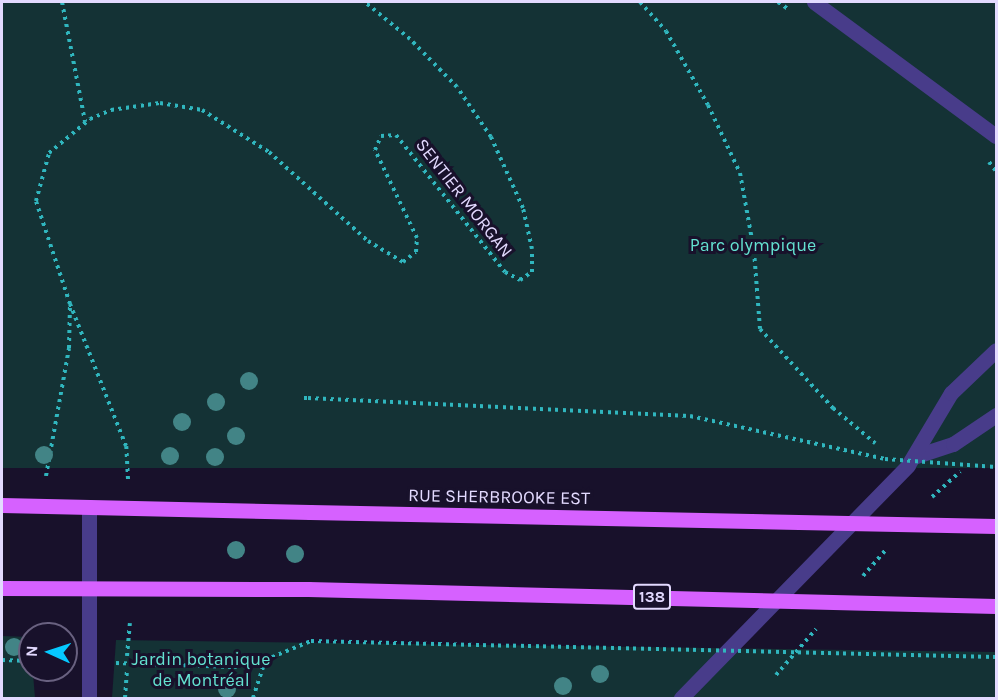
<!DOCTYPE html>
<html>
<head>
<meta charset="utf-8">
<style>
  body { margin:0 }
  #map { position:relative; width:998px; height:700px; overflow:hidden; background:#18112b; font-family:Karla,sans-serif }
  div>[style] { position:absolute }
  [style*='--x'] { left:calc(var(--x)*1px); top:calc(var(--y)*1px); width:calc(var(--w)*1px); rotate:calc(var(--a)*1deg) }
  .green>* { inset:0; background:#143235; transform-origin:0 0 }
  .path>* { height:4px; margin-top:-2px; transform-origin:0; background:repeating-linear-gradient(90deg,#30b6be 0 3px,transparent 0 7.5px) }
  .lane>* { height:15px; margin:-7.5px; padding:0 7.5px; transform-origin:7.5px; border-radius:7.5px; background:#483c8a }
  .primary>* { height:15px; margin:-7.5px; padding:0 7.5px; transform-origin:7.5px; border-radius:7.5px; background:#d661ff }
  .path-bridge>* { height:4px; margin-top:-2px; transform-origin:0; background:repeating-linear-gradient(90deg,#30b6be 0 3px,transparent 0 7.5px) }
  .primary-bridge>* { height:15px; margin:-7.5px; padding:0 7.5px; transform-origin:7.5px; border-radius:7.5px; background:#d661ff }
  .trees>* { width:18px; height:18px; margin:-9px; border-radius:50%; background:#428486 }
  span { translate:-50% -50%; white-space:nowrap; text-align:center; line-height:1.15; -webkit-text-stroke:6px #18112b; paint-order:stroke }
  .shield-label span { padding:2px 4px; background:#18112b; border:2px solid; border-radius:4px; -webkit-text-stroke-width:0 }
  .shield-label { font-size:16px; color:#e3daff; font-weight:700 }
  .street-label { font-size:18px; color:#e3daff }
  .park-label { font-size:18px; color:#64e2d1 }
  .frame { position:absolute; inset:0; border:3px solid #e3daff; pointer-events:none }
  .north { position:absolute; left:18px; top:622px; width:60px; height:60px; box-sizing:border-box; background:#18112b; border:2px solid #696180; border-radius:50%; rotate:273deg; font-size:16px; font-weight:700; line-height:24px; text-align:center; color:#e3daff }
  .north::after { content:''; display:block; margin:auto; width:21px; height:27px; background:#06c9ff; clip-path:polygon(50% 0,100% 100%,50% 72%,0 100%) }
</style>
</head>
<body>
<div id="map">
  <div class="green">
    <div style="left:2px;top:2px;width:994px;height:466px"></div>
    <div style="clip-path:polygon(2px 636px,30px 637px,35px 698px,2px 698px)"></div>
    <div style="clip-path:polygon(116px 640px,996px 652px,996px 698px,112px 698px)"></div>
  </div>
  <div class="path">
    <div style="--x:62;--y:2;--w:122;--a:79.1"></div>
    <div style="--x:640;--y:2;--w:39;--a:48"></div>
    <div style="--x:666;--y:31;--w:85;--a:60.4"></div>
    <div style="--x:708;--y:105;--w:75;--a:64.8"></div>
    <div style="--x:740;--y:173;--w:79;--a:79.8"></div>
    <div style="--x:754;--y:251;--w:78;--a:85.6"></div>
    <div style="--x:760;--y:329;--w:108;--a:47.3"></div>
    <div style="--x:833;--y:408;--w:55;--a:39.8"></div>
    <div style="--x:778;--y:2;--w:12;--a:35"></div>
    <div style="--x:989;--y:162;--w:11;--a:52"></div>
    <div style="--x:304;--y:398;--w:4;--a:0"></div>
    <div style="--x:46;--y:476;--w:130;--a:-79.8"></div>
    <div style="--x:69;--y:348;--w:43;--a:-88.7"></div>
    <div style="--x:128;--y:479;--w:33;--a:-93"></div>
    <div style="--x:126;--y:446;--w:153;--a:-111.5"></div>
    <div style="--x:70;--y:304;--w:108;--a:-108.3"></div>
    <div style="--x:36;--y:201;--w:50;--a:-74.8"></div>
    <div style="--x:49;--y:153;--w:53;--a:-39.7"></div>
    <div style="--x:90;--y:119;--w:23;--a:-23"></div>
    <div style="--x:111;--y:110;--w:49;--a:-8.1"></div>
    <div style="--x:160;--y:103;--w:43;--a:9.5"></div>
    <div style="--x:202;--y:110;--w:79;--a:32.1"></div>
    <div style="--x:269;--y:152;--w:133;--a:42"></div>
    <div style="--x:368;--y:241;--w:41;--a:31"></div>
    <div style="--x:403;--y:262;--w:16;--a:-38"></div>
    <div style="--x:416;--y:252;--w:14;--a:-86"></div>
    <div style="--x:417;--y:238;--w:98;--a:-115.5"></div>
    <div style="--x:375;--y:150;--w:15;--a:-67"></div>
    <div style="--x:381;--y:136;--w:15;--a:-4"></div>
    <div style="--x:396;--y:135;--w:175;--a:51.5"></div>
    <div style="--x:505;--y:272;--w:17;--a:28"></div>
    <div style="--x:520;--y:280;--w:14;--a:-34"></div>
    <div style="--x:532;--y:272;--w:23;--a:-90"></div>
    <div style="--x:532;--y:249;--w:42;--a:-102.4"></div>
    <div style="--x:523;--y:208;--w:78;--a:-114.3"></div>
    <div style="--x:491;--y:137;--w:60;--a:-124.2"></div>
    <div style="--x:457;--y:87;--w:67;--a:-134.4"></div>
    <div style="--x:410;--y:39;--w:58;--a:-140.6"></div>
    <div style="--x:932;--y:497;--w:38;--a:-42"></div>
    <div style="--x:863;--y:576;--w:35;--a:-49"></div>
    <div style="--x:38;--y:630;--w:7;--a:-82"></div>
    <div style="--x:127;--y:656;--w:33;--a:-85"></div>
    <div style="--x:2;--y:660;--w:28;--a:2"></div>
    <div style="--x:116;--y:663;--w:118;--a:1.9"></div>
    <div style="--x:234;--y:667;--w:32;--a:-13"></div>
    <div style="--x:265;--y:660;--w:50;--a:-22.4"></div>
    <div style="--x:776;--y:675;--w:61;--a:-49"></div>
    <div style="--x:125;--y:698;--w:28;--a:-86"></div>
    <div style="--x:253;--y:698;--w:40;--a:-72"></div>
  </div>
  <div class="lane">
    <div style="--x:814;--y:2;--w:226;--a:36.4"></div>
    <div style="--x:916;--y:456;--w:39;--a:-18"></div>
    <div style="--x:953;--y:444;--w:52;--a:-34"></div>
    <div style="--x:89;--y:507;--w:191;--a:90"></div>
    <div style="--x:681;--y:698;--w:325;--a:-45.7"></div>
    <div style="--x:908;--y:465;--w:84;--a:-59.2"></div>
    <div style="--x:951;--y:393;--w:62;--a:-43.7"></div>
  </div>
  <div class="primary">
    <div style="--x:2;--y:505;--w:308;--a:1.3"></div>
    <div style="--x:2;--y:588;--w:306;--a:0.2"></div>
  </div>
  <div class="path-bridge">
    <div style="--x:308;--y:398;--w:382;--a:2.7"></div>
    <div style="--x:690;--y:416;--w:200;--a:12.4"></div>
    <div style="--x:885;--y:459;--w:111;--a:4.1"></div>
    <div style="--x:311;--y:641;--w:685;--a:1.34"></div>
  </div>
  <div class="primary-bridge">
    <div style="--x:310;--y:512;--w:686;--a:1.17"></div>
    <div style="--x:308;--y:589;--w:688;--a:1.42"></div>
  </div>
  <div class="trees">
    <div style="left:249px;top:381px"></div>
    <div style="left:216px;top:402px"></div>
    <div style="left:182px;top:422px"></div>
    <div style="left:236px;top:436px"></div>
    <div style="left:44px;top:455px"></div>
    <div style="left:170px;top:456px"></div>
    <div style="left:215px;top:457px"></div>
    <div style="left:236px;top:550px"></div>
    <div style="left:295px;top:554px"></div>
    <div style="left:14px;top:647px"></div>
    <div style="left:600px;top:674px"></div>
    <div style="left:563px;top:686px"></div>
    <div style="left:227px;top:689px"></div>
  </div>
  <div class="shield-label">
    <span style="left:652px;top:597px">138</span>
  </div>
  <div class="street-label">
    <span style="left:464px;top:198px;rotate:52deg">SENTIER MORGAN</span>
    <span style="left:499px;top:497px;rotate:1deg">RUE SHERBROOKE EST</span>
  </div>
  <div class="park-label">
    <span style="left:753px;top:245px">Parc olympique</span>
    <span style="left:201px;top:670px">Jardin botanique<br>de Montréal</span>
  </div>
  <div class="frame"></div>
  <div class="north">N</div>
</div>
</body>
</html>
